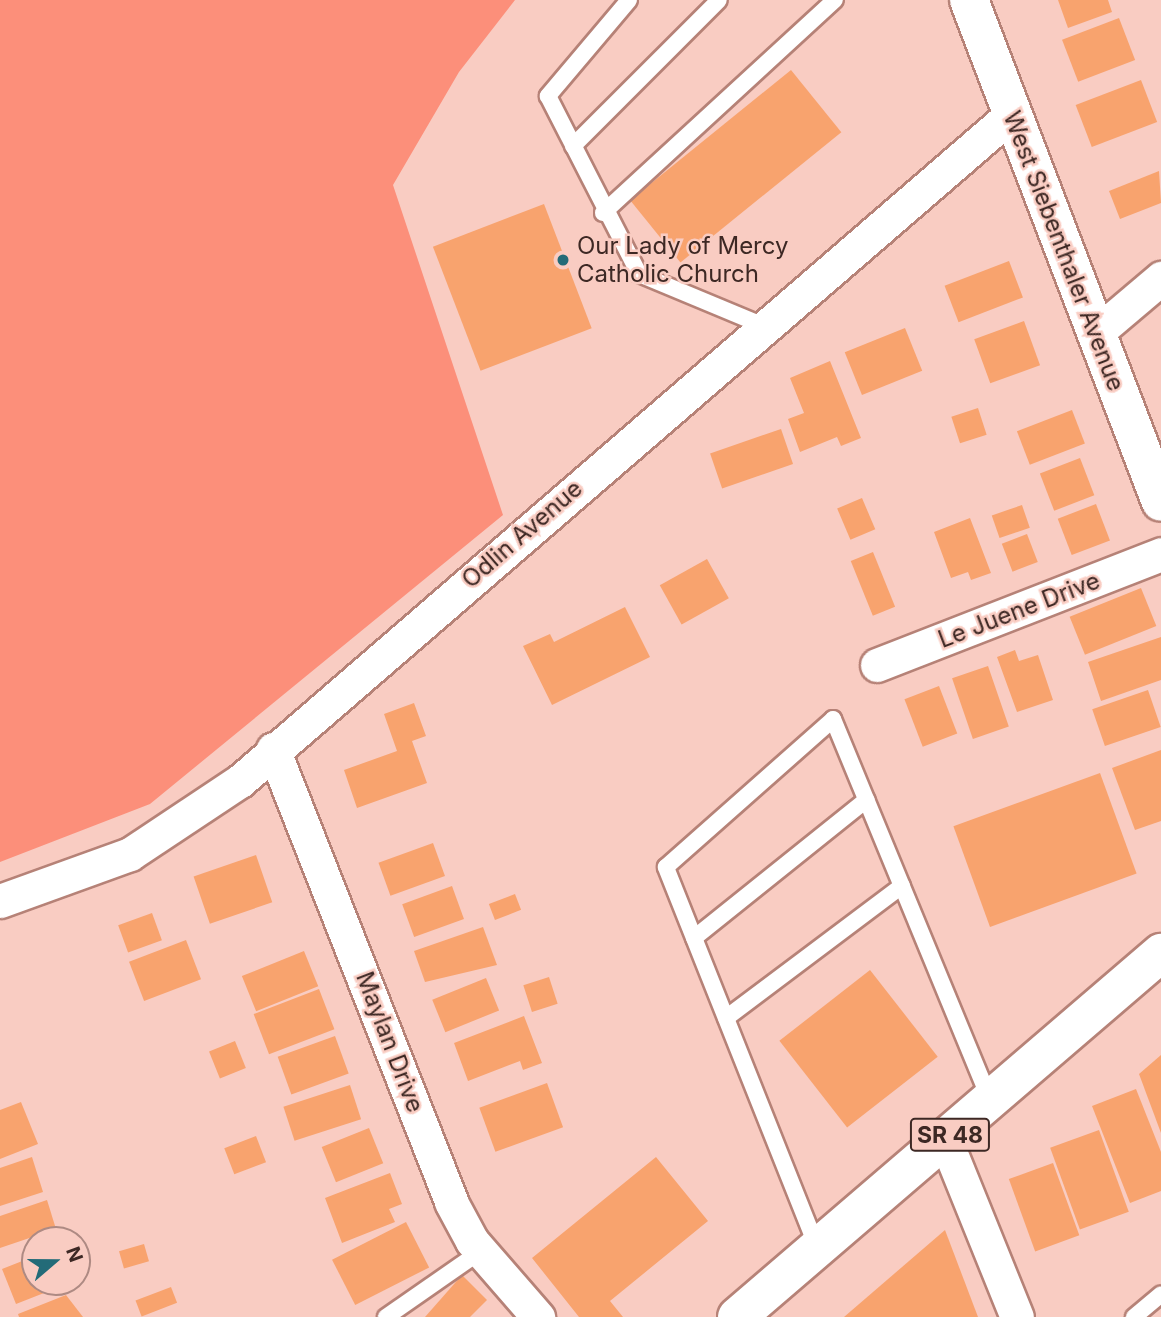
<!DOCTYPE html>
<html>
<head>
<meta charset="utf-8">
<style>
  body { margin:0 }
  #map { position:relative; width:1161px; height:1317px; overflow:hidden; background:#f9ccc2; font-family:Inter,sans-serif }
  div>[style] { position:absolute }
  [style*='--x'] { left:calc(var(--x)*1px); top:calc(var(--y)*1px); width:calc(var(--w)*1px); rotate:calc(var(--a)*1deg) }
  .green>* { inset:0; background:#fc8f7a }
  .building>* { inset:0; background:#f8a36e; transform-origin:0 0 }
  .roads { filter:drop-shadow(2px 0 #b68277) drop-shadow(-2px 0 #b68277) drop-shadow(0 2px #b68277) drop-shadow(0 -2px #b68277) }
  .lane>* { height:16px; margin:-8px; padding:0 8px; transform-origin:8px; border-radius:8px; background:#fff }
  .street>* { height:33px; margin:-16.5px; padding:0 16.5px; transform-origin:16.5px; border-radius:16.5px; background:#fff }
  .secondary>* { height:38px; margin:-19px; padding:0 19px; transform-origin:19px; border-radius:19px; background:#fff }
  .primary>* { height:38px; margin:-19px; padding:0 19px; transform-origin:19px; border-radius:19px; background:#fff }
  .dots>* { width:19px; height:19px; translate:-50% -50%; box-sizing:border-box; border:4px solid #f9ccc2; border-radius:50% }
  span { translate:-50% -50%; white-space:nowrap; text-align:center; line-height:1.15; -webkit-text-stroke:5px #f9ccc2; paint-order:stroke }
  .shield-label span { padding:2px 5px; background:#f9ccc2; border:2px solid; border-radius:5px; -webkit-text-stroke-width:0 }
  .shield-label { font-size:23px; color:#3d2824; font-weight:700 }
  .poi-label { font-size:24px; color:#3d2824 }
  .left { translate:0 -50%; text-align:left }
  .street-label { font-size:24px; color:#3d2824 }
  .north { position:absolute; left:21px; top:1226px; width:70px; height:70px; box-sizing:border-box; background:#f9ccc2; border:2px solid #ae8a83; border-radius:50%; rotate:70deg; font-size:19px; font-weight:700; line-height:28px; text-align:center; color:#3d2824 }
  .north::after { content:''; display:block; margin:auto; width:24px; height:32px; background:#236b78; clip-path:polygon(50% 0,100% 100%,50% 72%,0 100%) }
</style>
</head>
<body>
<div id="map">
  <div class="green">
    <div style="clip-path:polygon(0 0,515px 0,459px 72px,393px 185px,503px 515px,150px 804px,0 862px)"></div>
  </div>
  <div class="building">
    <div style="clip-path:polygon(1058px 0,1108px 0,1112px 12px,1068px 28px)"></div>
    <div style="left:1119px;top:18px;width:45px;height:61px;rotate:69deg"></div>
    <div style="left:791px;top:70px;width:80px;height:207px;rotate:51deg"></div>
    <div style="left:1141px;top:80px;width:45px;height:70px;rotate:69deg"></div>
    <div style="clip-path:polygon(1159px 171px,1161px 203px,1120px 219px,1109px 191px)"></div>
    <div style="left:544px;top:204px;width:133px;height:119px;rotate:69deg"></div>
    <div style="left:1009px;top:261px;width:39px;height:69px;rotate:69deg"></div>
    <div style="left:1024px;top:321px;width:47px;height:53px;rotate:70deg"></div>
    <div style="left:905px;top:328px;width:46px;height:65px;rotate:68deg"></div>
    <div style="clip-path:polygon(830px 361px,861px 438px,841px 446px,837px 437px,800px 452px,788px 419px,804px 413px,790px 378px)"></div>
    <div style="left:978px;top:408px;width:28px;height:28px;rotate:72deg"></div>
    <div style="left:1072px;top:410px;width:36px;height:59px;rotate:69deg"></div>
    <div style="left:781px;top:429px;width:37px;height:75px;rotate:71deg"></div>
    <div style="left:1080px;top:458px;width:40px;height:43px;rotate:69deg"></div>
    <div style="left:862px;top:498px;width:34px;height:27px;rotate:67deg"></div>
    <div style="left:1096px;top:504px;width:39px;height:41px;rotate:69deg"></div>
    <div style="left:1022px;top:505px;width:24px;height:32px;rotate:71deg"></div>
    <div style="clip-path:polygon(970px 518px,991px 573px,971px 580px,968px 572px,951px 578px,934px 532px)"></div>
    <div style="left:1027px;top:534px;width:30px;height:27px;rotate:69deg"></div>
    <div style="left:873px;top:552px;width:59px;height:24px;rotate:68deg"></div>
    <div style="left:707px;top:559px;width:45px;height:54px;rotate:61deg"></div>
    <div style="left:1141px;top:588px;width:41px;height:77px;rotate:68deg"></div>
    <div style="clip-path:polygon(625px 607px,650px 657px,552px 705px,523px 646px,550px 634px,554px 642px)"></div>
    <div style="clip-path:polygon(1161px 637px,1161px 680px,1101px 701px,1088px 662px)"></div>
    <div style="clip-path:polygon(1015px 650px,1019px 661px,1038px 655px,1053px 700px,1017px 712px,997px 657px)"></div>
    <div style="left:988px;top:666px;width:64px;height:38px;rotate:71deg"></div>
    <div style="left:939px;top:686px;width:51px;height:37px;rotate:69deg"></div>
    <div style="left:1148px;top:690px;width:39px;height:59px;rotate:71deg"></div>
    <div style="clip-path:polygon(414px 703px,426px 736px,412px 741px,427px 783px,357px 808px,344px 770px,397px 751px,384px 714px)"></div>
    <div style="clip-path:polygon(1161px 750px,1161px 821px,1135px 830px,1112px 768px)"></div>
    <div style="left:1100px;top:773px;width:107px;height:156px;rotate:70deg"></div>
    <div style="left:433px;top:843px;width:35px;height:58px;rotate:70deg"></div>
    <div style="left:256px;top:855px;width:50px;height:66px;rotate:71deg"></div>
    <div style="left:452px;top:886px;width:35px;height:53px;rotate:70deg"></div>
    <div style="left:515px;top:894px;width:17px;height:28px;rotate:69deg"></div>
    <div style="left:152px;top:913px;width:29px;height:36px;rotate:70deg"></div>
    <div style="clip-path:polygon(483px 927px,497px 965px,425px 982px,414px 951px)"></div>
    <div style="left:186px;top:940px;width:42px;height:61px;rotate:69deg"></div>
    <div style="left:304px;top:951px;width:38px;height:67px;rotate:68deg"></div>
    <div style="left:870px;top:970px;width:110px;height:115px;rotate:52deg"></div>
    <div style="left:549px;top:977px;width:28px;height:27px;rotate:72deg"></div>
    <div style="left:486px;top:978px;width:35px;height:58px;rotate:68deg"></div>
    <div style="left:319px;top:989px;width:43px;height:70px;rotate:69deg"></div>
    <div style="clip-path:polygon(524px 1016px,542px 1063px,523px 1070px,520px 1061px,468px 1081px,454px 1043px)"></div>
    <div style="left:335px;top:1036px;width:40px;height:61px;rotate:70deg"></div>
    <div style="left:235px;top:1041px;width:29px;height:28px;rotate:68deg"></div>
    <div style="clip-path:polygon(1161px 1055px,1161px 1133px,1139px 1074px)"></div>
    <div style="left:547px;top:1083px;width:47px;height:72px;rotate:70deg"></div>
    <div style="left:350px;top:1085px;width:36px;height:70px;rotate:72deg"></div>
    <div style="clip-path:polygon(1136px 1089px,1161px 1152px,1161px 1191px,1130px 1203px,1092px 1106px)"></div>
    <div style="clip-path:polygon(21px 1102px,38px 1144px,0 1159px,0 1110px)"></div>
    <div style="left:369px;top:1128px;width:38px;height:51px;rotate:68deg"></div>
    <div style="left:1099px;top:1130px;width:87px;height:52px;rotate:70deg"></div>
    <div style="left:256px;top:1136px;width:28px;height:34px;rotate:69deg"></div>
    <div style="clip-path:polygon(32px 1157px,43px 1192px,0 1206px,0 1168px)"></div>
    <div style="clip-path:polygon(656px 1157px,708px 1221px,610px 1301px,623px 1317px,579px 1317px,532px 1258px)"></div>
    <div style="left:1053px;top:1163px;width:77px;height:47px;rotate:70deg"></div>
    <div style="clip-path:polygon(390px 1173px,402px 1204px,389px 1209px,395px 1222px,342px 1243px,325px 1198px)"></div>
    <div style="clip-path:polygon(47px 1200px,56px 1229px,0 1248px,0 1216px)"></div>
    <div style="left:406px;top:1222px;width:51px;height:83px;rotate:63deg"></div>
    <div style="clip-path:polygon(945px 1230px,978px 1317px,844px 1317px)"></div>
    <div style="left:144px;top:1244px;width:18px;height:26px;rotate:74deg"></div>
    <div style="clip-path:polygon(35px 1256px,35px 1282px,72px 1282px,16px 1304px,2px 1269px)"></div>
    <div style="clip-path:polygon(462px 1275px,487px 1300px,470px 1317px,425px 1317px)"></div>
    <div style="left:171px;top:1287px;width:17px;height:38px;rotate:69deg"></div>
    <div style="clip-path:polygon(66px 1295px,83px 1317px,19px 1317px,18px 1314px)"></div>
  </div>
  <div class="roads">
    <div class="lane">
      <div style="--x:629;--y:0;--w:126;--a:130.2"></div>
      <div style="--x:548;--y:96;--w:200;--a:62.9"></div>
      <div style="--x:639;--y:274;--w:135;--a:22.6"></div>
      <div style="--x:573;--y:146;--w:206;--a:-45"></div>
      <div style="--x:603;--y:213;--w:315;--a:-42.6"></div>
      <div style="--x:694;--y:938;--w:221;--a:-38.7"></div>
      <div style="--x:726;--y:1018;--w:220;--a:-36.9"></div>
      <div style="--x:817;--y:1247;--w:409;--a:-111.7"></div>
      <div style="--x:666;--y:867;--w:223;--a:-41.5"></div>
      <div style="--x:833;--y:719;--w:412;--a:67.6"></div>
      <div style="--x:386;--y:1317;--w:116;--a:-34.8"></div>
      <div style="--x:1134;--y:1317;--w:35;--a:-40"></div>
    </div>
    <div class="street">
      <div style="--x:1095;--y:334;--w:87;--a:-40.3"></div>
      <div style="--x:877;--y:665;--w:305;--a:-21.3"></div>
      <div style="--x:273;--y:749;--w:487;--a:68.5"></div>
      <div style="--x:451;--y:1202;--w:44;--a:61.7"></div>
      <div style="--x:472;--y:1241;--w:101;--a:49"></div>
      <div style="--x:0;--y:901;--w:138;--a:-19.9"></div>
      <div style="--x:130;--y:854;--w:132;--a:-33.6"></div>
      <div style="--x:240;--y:781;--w:1020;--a:-40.83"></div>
      <div style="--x:945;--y:1139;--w:192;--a:68"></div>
    </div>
    <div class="secondary">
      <div style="--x:969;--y:0;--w:537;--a:69.07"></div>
    </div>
    <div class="primary">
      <div style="--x:737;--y:1317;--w:559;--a:-40.65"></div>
    </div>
  </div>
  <div class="dots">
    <div style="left:563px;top:260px;background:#236b78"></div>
  </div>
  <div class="shield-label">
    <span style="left:950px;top:1135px">SR 48</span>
  </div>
  <div class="poi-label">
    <span class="left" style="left:577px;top:260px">Our Lady of Mercy<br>Catholic Church</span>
  </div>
  <div class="street-label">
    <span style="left:1064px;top:251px;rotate:69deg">West Siebenthaler Avenue</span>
    <span style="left:522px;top:534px;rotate:-41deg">Odlin Avenue</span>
    <span style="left:1019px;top:610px;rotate:-21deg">Le Juene Drive</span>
    <span style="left:390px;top:1042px;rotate:69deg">Maylan Drive</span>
  </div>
  <div class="north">N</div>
</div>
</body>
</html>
